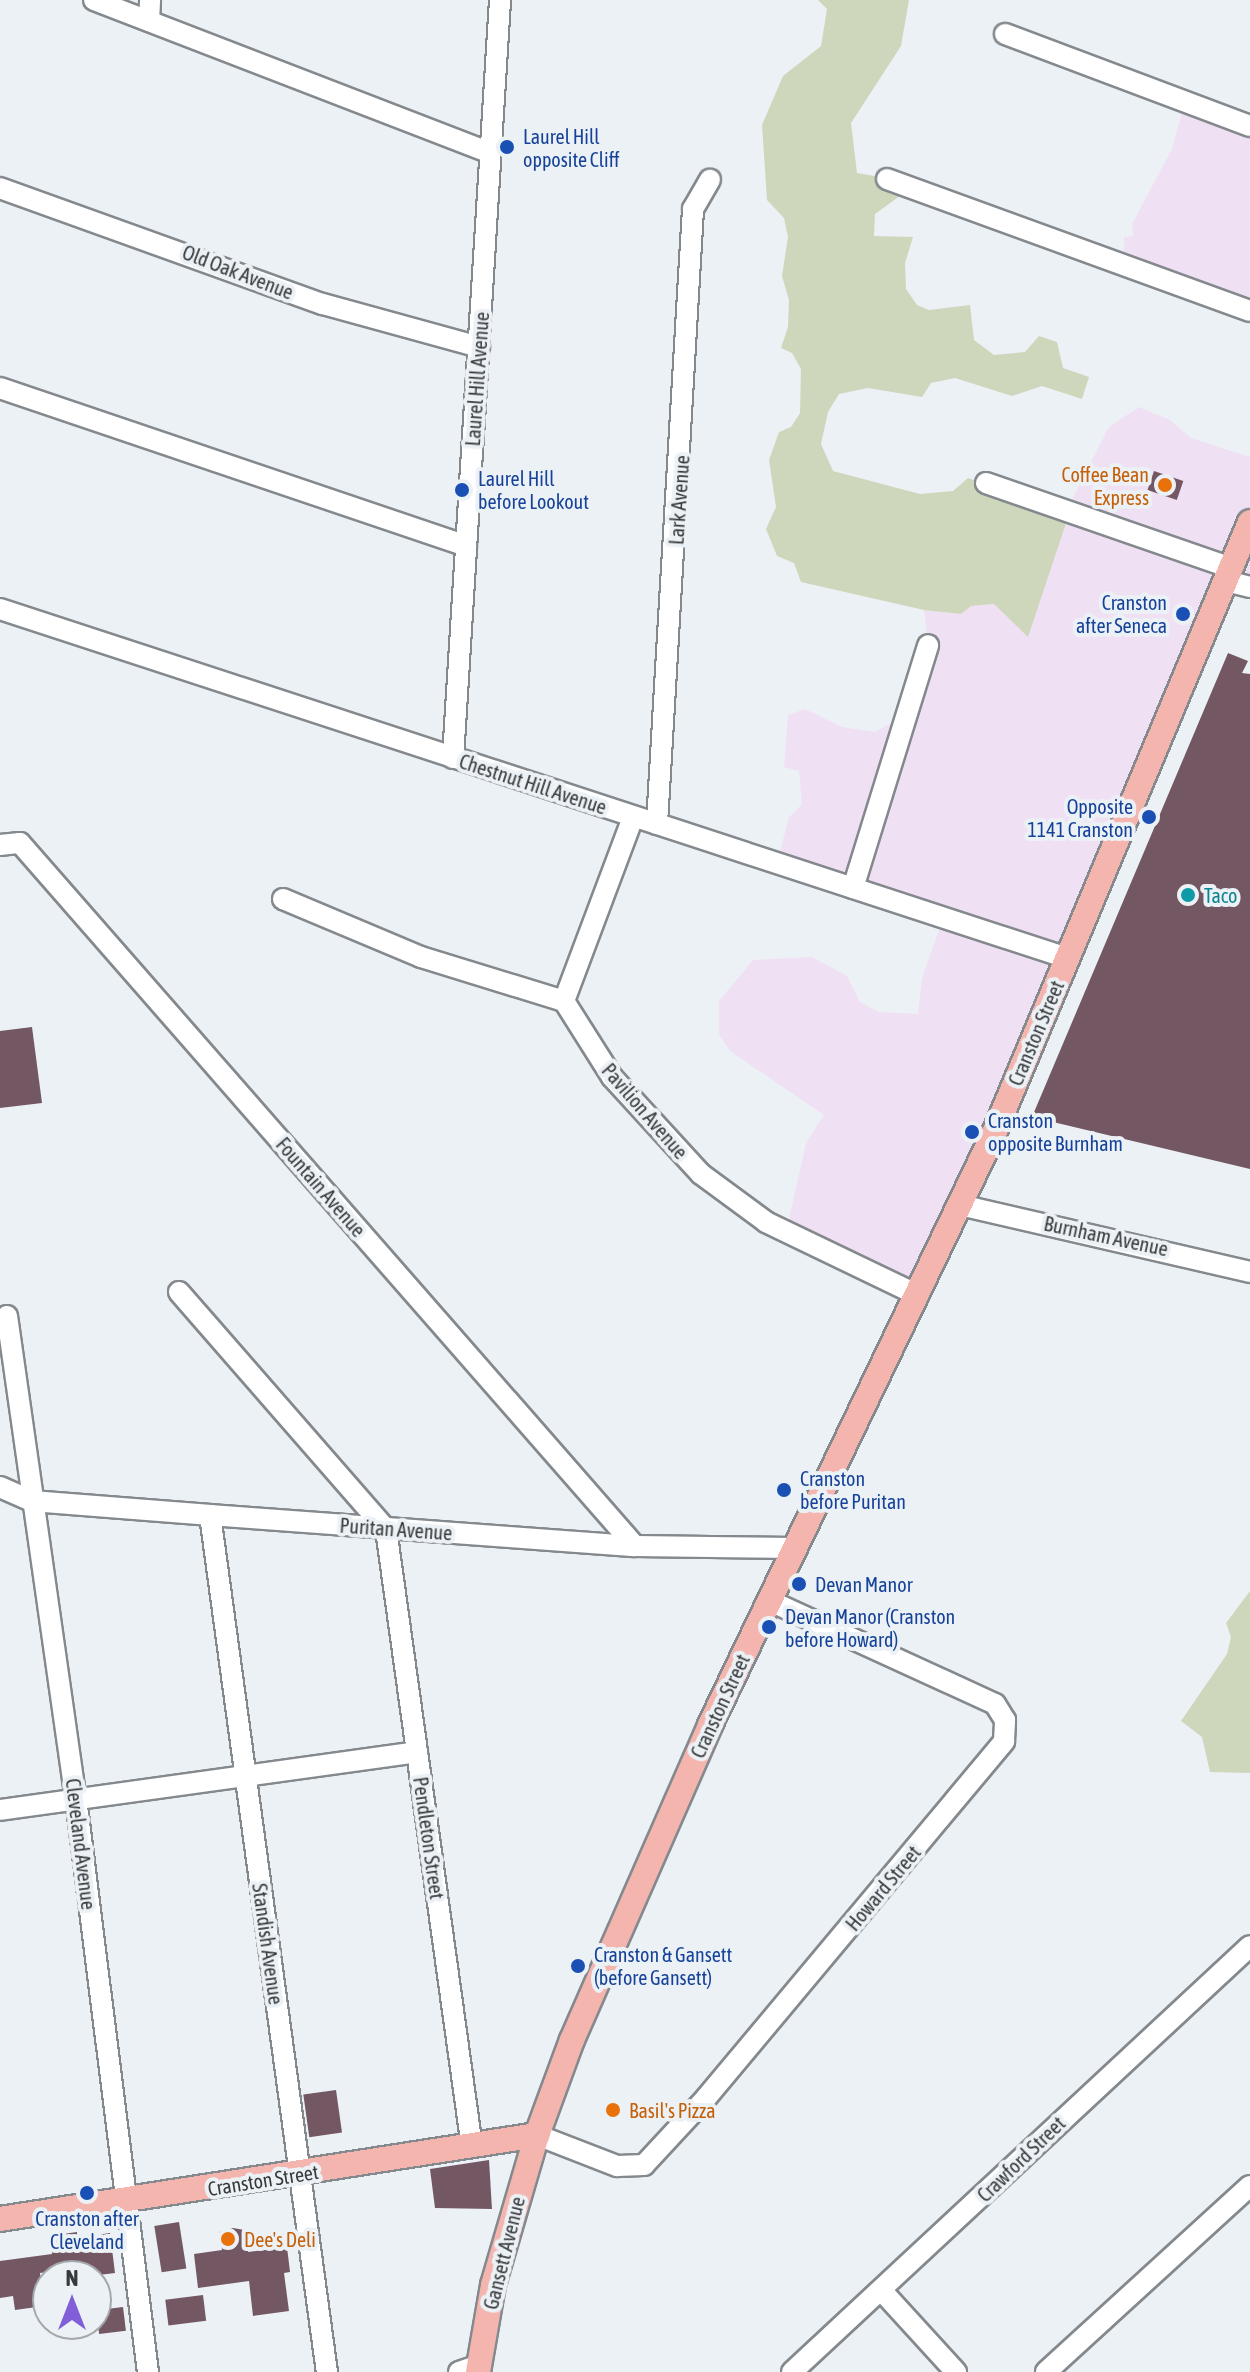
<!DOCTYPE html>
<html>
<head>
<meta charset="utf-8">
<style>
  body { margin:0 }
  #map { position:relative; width:1250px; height:2372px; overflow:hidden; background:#ecf1f6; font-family:"Asap Condensed",sans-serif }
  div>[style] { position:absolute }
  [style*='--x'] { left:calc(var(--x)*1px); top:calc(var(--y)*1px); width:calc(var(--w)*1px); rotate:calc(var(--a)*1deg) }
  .industrial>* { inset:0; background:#f0e0f3 }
  .green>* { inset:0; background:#ced7bc }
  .building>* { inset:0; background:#735864; transform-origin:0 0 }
  .roads { filter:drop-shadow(2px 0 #84898e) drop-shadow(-2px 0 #84898e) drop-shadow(0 2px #84898e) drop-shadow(0 -2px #84898e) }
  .minor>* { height:20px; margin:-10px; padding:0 10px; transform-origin:10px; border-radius:10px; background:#fff }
  .major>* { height:24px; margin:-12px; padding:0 12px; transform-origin:12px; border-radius:12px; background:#f5b5af }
  .dots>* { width:22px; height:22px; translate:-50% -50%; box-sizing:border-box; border:4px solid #ecf1f6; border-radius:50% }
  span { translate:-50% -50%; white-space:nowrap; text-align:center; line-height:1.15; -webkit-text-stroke:8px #ecf1f6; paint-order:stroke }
  .transit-label { font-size:20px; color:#164399 }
  .left { translate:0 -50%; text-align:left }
  .right { translate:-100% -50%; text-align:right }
  .street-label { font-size:20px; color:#37393b }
  .food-label { font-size:20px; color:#c56008 }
  .culture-label { font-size:20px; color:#0d838f }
  .north { position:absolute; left:32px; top:2260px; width:80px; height:80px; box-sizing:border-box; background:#ecf1f6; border:2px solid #a4a7ab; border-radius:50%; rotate:0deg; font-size:22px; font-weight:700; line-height:32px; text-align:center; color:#37393b }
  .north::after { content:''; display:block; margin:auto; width:28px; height:36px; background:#825ed9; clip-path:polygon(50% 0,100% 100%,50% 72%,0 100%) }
</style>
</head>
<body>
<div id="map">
  <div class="industrial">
    <div style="clip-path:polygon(1185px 101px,1250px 123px,1250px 309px,1124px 267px,1124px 237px,1133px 236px,1132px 224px,1172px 149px)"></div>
    <div style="clip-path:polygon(1139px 407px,1170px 420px,1191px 438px,1250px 457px,1250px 598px,1225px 591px,921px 1287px,787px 1228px,806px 1143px,824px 1115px,730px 1051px,719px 1034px,719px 1001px,753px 960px,812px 957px,847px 976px,860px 1002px,879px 1012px,918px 1014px,922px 978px,943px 919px,778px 859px,789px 817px,802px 804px,799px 771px,784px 767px,788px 715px,805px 709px,842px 727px,875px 732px,912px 711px,930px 660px,924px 610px,961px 614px,971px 606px,994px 604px,1028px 636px,1066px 511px,1109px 427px)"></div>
  </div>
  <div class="green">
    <div style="clip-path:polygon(818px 0,909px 0,901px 46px,851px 123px,857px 173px,904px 181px,904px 193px,875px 214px,874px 236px,913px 237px,905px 263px,906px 289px,917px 305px,929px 310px,970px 305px,974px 340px,994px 355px,1025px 352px,1039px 336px,1057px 342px,1063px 368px,1089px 377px,1082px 399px,1042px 386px,1012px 396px,955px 378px,931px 383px,922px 397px,868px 388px,839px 394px,828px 412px,821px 444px,833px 471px,920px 494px,953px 491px,968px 478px,1069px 514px,1028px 637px,994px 604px,971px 606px,961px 614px,924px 610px,801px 582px,794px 563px,777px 556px,766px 529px,776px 507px,769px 460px,779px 432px,791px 427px,800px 413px,801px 369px,792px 353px,781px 348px,788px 327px,789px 300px,782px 276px,788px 237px,784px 218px,767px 200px,762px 125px,783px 76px,821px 46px,827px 9px)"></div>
    <div style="clip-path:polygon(1250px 1591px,1250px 1773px,1210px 1772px,1202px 1737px,1181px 1721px,1227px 1654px,1231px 1637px,1226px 1623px)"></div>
  </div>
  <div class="building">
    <div style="left:1154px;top:471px;width:31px;height:20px;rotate:19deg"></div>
    <div style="clip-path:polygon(1228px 653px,1248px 661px,1242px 673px,1250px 674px,1250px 1169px,1032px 1117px)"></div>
    <div style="clip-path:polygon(32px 1027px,42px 1103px,0 1108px,0 1031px)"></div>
    <div style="left:336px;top:2090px;width:43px;height:33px;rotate:82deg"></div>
    <div style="clip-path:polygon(489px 2160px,492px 2209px,435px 2208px,430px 2169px)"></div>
    <div style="left:179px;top:2222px;width:47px;height:25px;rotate:81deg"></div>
    <div style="clip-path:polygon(233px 2228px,250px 2231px,248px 2252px,287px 2247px,290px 2272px,284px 2273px,289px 2311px,253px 2316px,249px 2281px,198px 2288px,194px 2254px,222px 2250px,219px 2232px)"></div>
    <div style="clip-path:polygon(77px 2232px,77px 2238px,110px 2233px,115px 2273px,91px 2276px,90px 2266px,40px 2273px,44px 2306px,15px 2310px,13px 2296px,0 2298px,0 2261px,52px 2254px,50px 2236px)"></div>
    <div style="left:203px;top:2295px;width:26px;height:38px;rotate:83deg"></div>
    <div style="left:123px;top:2307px;width:24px;height:27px;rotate:83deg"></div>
  </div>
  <div class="roads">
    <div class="minor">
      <div style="--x:94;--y:0;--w:425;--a:21.1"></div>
      <div style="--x:149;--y:21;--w:21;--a:-87"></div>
      <div style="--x:1005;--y:34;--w:262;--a:20.6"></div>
      <div style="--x:887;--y:179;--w:386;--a:20"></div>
      <div style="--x:0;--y:188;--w:343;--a:19.8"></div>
      <div style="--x:323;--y:304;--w:162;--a:15.4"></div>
      <div style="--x:0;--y:388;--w:492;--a:18.7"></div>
      <div style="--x:986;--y:483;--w:259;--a:19.1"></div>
      <div style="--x:1226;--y:581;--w:25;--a:14"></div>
      <div style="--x:0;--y:609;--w:1123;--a:18.11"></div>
      <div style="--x:453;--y:758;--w:759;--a:-86.45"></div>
      <div style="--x:657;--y:824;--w:616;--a:-86.65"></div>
      <div style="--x:693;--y:209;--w:34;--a:-60"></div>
      <div style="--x:0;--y:845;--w:20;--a:-6"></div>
      <div style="--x:20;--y:843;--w:934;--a:48.82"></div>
      <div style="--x:853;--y:888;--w:254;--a:-72.8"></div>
      <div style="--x:283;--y:899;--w:150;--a:22.8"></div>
      <div style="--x:421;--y:957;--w:150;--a:17.1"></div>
      <div style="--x:564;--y:1001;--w:90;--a:57.7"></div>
      <div style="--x:612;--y:1077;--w:132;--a:47.5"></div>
      <div style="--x:701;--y:1174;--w:81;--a:36.4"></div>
      <div style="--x:766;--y:1222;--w:169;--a:25.7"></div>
      <div style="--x:564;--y:1001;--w:197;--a:-69.4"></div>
      <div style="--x:960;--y:1205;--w:298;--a:13"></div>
      <div style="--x:179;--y:1292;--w:315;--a:48.9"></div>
      <div style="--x:386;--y:1529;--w:624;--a:82.08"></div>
      <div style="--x:7;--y:1316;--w:488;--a:81.9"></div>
      <div style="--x:76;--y:1799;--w:578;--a:82.84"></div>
      <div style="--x:0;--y:1487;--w:35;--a:24"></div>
      <div style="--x:32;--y:1501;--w:179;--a:4.5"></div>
      <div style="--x:210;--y:1515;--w:426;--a:4.2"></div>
      <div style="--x:635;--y:1546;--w:160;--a:0.7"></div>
      <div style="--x:210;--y:1515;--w:865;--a:82.23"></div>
      <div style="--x:0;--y:1810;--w:421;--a:-7.9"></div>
      <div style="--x:537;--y:2135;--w:86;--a:21.2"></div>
      <div style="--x:617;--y:2166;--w:27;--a:-2"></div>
      <div style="--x:644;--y:2165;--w:91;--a:-47.2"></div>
      <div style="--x:706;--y:2098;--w:465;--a:-50.1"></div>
      <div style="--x:1004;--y:1741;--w:21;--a:-87"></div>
      <div style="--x:1005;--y:1720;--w:19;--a:-122"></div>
      <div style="--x:995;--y:1704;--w:247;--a:-155.4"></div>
      <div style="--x:882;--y:2291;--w:110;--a:47.6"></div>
      <div style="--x:459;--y:2372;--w:21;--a:-19"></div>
      <div style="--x:792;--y:2372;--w:625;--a:-42.93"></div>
      <div style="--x:1046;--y:2372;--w:276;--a:-42.4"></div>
    </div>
    <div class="major">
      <div style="--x:0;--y:2219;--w:544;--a:-8.89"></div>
      <div style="--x:537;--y:2135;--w:101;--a:-69.8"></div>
      <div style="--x:572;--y:2040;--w:344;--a:-66.3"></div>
      <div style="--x:710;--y:1725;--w:659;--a:-64.37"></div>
      <div style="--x:995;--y:1131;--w:660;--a:-67.28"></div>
      <div style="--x:478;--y:2372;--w:88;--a:-80.2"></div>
      <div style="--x:493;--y:2285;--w:156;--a:-73.7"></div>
    </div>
  </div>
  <div class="dots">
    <div style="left:507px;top:147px;background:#1a4fb4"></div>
    <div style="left:1165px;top:485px;background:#e8710a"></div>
    <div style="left:462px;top:490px;background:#1a4fb4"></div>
    <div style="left:1183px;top:614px;background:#1a4fb4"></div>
    <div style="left:1149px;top:817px;background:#1a4fb4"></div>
    <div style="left:1188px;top:895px;background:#0f9aa8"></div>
    <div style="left:972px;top:1132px;background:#1a4fb4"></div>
    <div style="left:784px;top:1490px;background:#1a4fb4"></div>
    <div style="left:799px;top:1584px;background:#1a4fb4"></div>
    <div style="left:769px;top:1627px;background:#1a4fb4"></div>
    <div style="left:578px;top:1966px;background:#1a4fb4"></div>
    <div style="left:613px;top:2110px;background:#e8710a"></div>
    <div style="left:87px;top:2193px;background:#1a4fb4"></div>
    <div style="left:228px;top:2239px;background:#e8710a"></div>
  </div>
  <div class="transit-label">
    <span class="left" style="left:523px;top:148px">Laurel Hill<br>opposite Cliff</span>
    <span class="left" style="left:478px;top:490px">Laurel Hill<br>before Lookout</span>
    <span class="right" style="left:1167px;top:614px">Cranston<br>after Seneca</span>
    <span class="right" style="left:1133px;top:818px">Opposite<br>1141 Cranston</span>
    <span class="left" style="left:988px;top:1132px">Cranston<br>opposite Burnham</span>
    <span class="left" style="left:800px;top:1490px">Cranston<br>before Puritan</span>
    <span class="left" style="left:815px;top:1584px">Devan Manor</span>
    <span class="left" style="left:785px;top:1628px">Devan Manor (Cranston<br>before Howard)</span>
    <span class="left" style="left:594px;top:1966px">Cranston &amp; Gansett<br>(before Gansett)</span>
    <span style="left:87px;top:2230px">Cranston after<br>Cleveland</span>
  </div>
  <div class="street-label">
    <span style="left:238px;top:272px;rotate:21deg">Old Oak Avenue</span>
    <span style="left:477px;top:379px;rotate:-86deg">Laurel Hill Avenue</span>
    <span style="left:679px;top:500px;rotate:-86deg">Lark Avenue</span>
    <span style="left:533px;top:784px;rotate:18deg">Chestnut Hill Avenue</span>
    <span style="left:1036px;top:1033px;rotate:-67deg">Cranston Street</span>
    <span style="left:645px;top:1111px;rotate:49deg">Pavilion Avenue</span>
    <span style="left:321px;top:1187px;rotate:49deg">Fountain Avenue</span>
    <span style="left:1106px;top:1236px;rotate:12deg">Burnham Avenue</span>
    <span style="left:396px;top:1529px;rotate:4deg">Puritan Avenue</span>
    <span style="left:720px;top:1706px;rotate:-65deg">Cranston Street</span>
    <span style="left:429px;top:1838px;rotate:82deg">Pendleton Street</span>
    <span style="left:81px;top:1844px;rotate:83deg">Cleveland Avenue</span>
    <span style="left:883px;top:1888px;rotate:-50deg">Howard Street</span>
    <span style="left:268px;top:1944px;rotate:82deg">Standish Avenue</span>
    <span style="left:1021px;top:2159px;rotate:-44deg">Crawford Street</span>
    <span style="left:263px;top:2180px;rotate:-9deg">Cranston Street</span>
    <span style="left:504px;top:2253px;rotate:-76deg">Gansett Avenue</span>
  </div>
  <div class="food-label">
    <span class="right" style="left:1149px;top:486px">Coffee Bean<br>Express</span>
    <span class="left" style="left:629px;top:2110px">Basil's Pizza</span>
    <span class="left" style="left:244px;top:2239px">Dee's Deli</span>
  </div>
  <div class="culture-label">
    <span class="left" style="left:1204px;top:895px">Taco</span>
  </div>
  <div class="north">N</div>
</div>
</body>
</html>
